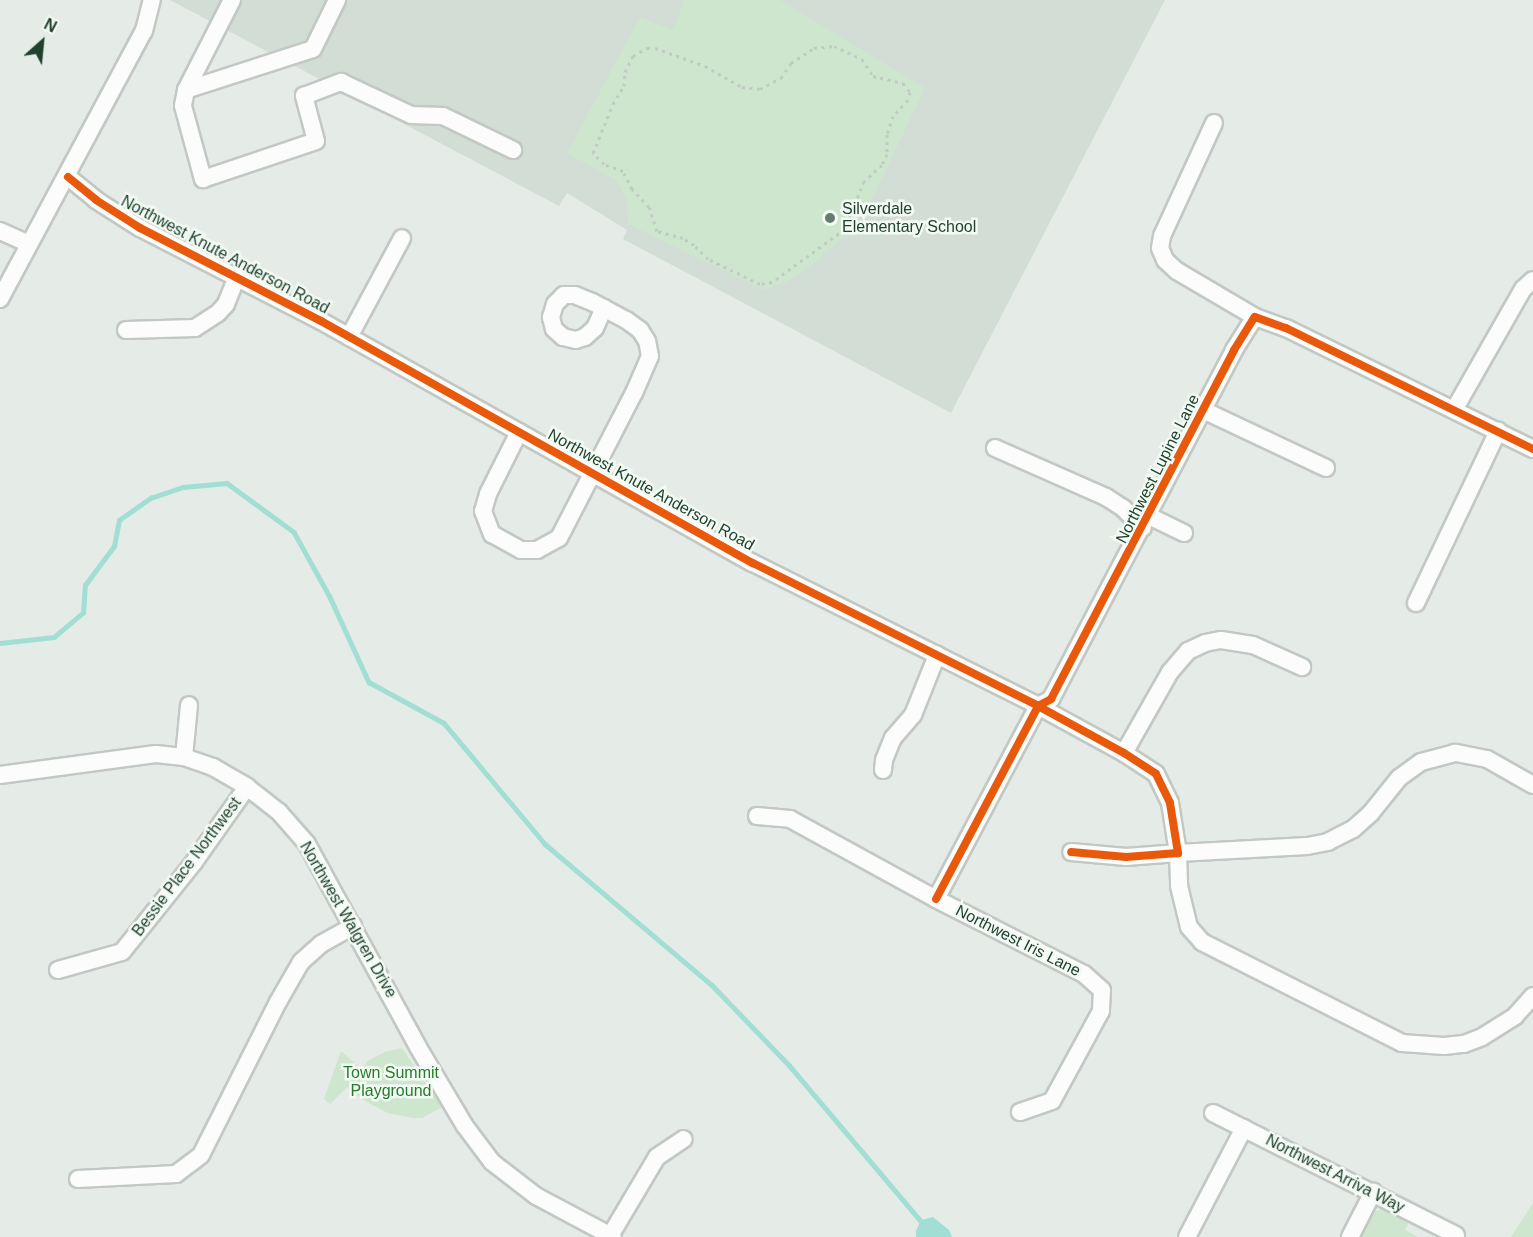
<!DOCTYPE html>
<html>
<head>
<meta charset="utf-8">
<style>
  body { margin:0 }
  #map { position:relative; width:1533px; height:1237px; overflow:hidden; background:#e5ebe6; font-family:Helvetica,sans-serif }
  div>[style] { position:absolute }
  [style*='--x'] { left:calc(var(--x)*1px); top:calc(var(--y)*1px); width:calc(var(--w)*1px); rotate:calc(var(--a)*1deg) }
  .built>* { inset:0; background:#d2ddd5 }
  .green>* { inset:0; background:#cde6cd }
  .water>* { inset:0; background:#a1ded3 }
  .stream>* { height:4.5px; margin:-2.25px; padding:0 2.25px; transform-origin:2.25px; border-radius:2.25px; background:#a1ded3 }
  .path>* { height:3px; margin-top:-1.5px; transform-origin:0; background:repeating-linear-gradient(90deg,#c1cbc4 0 3px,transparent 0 7.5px) }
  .roads { filter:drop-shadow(2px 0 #c2c8c3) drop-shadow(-2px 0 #c2c8c3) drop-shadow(0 2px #c2c8c3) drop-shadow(0 -2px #c2c8c3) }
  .minor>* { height:16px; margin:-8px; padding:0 8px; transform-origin:8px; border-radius:8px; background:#fbfcfb }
  .cycleway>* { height:8px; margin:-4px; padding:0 4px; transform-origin:4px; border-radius:4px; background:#e8590c }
  .dots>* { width:16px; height:16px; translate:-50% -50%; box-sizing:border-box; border:3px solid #f3faf4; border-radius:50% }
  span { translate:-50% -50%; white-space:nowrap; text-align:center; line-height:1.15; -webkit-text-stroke:5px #f3faf4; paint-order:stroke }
  .poi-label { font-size:16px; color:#20412e }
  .left { translate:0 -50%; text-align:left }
  .street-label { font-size:16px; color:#20412e }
  .park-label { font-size:16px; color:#257c2c }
  .north { position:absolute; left:12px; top:12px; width:60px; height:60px; -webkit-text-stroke:4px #f3faf4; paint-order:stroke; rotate:27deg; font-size:16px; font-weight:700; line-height:24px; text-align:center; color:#20412e }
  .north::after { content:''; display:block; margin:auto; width:21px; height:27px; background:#20412e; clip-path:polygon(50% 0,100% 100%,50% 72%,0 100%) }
</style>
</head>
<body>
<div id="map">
  <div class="built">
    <div style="clip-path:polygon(170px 0,1165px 0,951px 413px,623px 239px,627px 230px,567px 193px,559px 206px)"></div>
  </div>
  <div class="green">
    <div style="clip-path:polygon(684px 0,780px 0,925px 88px,869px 206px,844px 237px,810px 267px,786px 282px,764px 290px,628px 224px,627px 200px,617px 181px,567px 153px,640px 17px,673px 30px)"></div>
    <div style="clip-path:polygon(402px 1048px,442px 1107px,422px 1118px,413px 1118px,388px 1113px,365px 1101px,347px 1087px,330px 1104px,324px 1099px,341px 1051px,361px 1069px,369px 1060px,385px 1052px)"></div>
    <div style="clip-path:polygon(1533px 1203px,1533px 1237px,1511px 1237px)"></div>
    <div style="clip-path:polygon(1384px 1208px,1410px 1219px,1405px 1230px,1418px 1237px,1358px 1237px,1372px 1213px)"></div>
  </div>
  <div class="water">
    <div style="clip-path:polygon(933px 1217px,949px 1230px,952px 1237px,916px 1237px,916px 1231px,921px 1220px)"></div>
  </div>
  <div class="stream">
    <div style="--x:0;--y:643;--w:54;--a:-6.3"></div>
    <div style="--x:54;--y:637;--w:38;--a:-40"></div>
    <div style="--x:83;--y:613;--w:28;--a:-86"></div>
    <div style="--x:85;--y:585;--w:49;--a:-53.4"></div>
    <div style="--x:114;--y:546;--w:26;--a:-79"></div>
    <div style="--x:119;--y:520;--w:39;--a:-35"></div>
    <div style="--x:151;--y:498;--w:34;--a:-19"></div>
    <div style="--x:183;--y:487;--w:44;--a:-5.2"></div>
    <div style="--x:227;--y:483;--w:83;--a:36.2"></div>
    <div style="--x:294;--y:532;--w:74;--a:61"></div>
    <div style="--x:330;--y:597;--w:94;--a:65.4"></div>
    <div style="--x:369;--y:682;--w:85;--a:28.7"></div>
    <div style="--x:444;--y:723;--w:158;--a:50.1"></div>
    <div style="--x:545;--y:844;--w:219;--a:40.2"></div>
    <div style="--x:712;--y:985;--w:111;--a:46.1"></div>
    <div style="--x:789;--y:1065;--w:209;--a:49.8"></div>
  </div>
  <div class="path">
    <div style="--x:834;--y:46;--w:31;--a:25"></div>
    <div style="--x:862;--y:59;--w:20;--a:57"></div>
    <div style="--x:873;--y:76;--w:31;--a:13"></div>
    <div style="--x:903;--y:83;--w:11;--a:52"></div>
    <div style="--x:910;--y:92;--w:8;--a:104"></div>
    <div style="--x:908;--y:100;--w:22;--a:133"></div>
    <div style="--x:893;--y:116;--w:19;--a:108"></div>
    <div style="--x:887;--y:134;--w:20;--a:90"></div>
    <div style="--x:887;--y:154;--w:12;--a:114"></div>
    <div style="--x:882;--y:165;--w:24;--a:138"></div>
    <div style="--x:864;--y:181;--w:52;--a:111.6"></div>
    <div style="--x:845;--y:229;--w:90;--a:144"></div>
    <div style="--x:772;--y:282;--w:12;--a:171"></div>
    <div style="--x:760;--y:284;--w:58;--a:-154.3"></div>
    <div style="--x:708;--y:259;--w:20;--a:-135"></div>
    <div style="--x:694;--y:245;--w:13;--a:-148"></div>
    <div style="--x:683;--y:238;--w:27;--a:-165"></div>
    <div style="--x:657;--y:231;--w:25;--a:-108"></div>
    <div style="--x:649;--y:207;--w:25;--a:-133"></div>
    <div style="--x:632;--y:189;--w:20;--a:-117"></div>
    <div style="--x:623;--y:171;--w:20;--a:-160"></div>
    <div style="--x:604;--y:164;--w:16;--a:-135"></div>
    <div style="--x:593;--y:153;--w:53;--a:-67.8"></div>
    <div style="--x:613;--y:104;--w:21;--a:-59"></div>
    <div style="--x:624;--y:86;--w:14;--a:-86"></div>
    <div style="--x:625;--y:72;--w:18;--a:-63"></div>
    <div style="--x:633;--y:56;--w:16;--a:-30"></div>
    <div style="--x:647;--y:48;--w:8;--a:0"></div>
    <div style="--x:655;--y:48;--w:53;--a:19.8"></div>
    <div style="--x:705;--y:66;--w:43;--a:29.6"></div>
    <div style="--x:742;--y:87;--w:18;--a:6"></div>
    <div style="--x:760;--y:89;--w:24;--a:-28"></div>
    <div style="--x:781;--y:78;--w:18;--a:-56"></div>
    <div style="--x:791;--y:63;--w:27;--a:-33"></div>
    <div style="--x:814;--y:48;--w:20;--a:-6"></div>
  </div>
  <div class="roads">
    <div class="minor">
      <div style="--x:232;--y:0;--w:101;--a:117.1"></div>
      <div style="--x:186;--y:90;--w:16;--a:101"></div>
      <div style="--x:183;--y:106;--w:76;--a:74.7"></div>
      <div style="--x:203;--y:179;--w:119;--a:-18.6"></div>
      <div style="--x:316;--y:141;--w:47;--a:-104.9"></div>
      <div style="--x:304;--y:96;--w:40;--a:-21"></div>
      <div style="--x:341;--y:82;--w:77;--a:25.2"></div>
      <div style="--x:411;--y:115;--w:32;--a:2"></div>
      <div style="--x:443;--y:116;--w:78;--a:25.9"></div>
      <div style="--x:186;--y:90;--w:133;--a:-17.9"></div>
      <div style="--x:313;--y:49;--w:55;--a:-63.9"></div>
      <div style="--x:1214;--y:123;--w:124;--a:114.7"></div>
      <div style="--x:1162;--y:236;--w:12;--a:99"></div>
      <div style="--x:1160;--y:248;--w:13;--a:67"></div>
      <div style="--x:1165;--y:260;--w:16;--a:43"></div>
      <div style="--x:1177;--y:271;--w:91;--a:30.5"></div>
      <div style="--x:1255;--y:317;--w:33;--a:20"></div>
      <div style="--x:1286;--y:328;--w:275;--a:26.1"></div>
      <div style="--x:68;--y:177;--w:36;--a:39"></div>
      <div style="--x:96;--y:200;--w:52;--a:32.5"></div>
      <div style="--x:140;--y:228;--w:203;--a:27.2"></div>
      <div style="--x:321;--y:321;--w:495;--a:29.3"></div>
      <div style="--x:753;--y:563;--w:319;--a:26.6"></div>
      <div style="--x:1038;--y:706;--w:98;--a:28.7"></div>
      <div style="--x:1124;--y:753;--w:38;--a:33"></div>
      <div style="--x:1156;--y:774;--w:32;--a:64"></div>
      <div style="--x:1170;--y:803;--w:51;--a:80.9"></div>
      <div style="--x:1178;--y:853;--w:52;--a:175.6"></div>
      <div style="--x:1126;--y:857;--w:55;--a:-174.8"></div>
      <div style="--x:0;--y:231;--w:32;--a:24"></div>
      <div style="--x:0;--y:299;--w:304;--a:-61.8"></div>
      <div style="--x:144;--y:31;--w:32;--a:-76"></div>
      <div style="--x:126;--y:330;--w:69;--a:-1.7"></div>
      <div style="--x:195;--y:328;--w:27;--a:-33"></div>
      <div style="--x:218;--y:313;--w:12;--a:-48"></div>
      <div style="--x:226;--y:304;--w:29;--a:-68"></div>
      <div style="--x:349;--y:337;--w:112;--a:-61.8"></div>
      <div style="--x:1203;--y:410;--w:136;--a:25.2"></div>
      <div style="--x:1454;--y:410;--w:139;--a:-60.3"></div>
      <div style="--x:1523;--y:289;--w:13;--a:-42"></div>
      <div style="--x:519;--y:432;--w:69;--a:116.6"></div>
      <div style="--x:488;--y:494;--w:18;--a:106"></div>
      <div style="--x:483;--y:511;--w:25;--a:69"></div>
      <div style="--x:492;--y:534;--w:33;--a:29"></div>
      <div style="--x:521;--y:550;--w:16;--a:0"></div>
      <div style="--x:537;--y:550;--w:25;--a:-29"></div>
      <div style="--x:559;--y:538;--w:163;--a:-62.7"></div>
      <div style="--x:634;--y:393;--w:40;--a:-66.6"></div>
      <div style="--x:650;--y:356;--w:15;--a:-101"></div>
      <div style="--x:647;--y:341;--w:13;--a:-122"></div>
      <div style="--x:640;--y:330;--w:17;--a:-144"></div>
      <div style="--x:626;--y:320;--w:38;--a:-152"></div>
      <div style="--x:592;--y:302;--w:18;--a:-158"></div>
      <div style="--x:575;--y:295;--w:11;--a:180"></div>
      <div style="--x:564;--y:295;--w:13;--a:135"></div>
      <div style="--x:555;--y:304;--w:14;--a:107"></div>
      <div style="--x:551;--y:317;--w:12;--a:76"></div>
      <div style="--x:554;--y:329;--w:12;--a:42"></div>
      <div style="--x:563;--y:337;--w:13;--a:13"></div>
      <div style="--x:576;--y:340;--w:9;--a:-18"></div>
      <div style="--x:585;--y:337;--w:13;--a:-42"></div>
      <div style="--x:595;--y:328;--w:22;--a:-66"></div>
      <div style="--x:995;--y:448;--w:121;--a:23.8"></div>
      <div style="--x:1106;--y:497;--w:20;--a:33"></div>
      <div style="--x:1123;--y:508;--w:28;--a:45"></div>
      <div style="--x:1149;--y:516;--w:39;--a:26"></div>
      <div style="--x:1416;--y:603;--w:191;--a:-64.5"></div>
      <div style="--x:1124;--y:753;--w:93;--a:-60.4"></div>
      <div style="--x:1170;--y:672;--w:28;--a:-49"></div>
      <div style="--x:1188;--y:651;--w:19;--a:-25"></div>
      <div style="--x:1205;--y:643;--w:16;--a:-11"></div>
      <div style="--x:1221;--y:640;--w:32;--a:9"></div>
      <div style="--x:1253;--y:645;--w:54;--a:24.2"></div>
      <div style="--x:184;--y:757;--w:52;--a:-84.5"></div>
      <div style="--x:883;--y:770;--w:10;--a:-84"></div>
      <div style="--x:884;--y:760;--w:24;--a:-68"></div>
      <div style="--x:893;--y:738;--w:30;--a:-49"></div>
      <div style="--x:913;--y:715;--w:65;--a:-68.2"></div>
      <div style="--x:0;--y:775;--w:157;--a:-7.7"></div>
      <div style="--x:156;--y:754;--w:28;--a:6"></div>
      <div style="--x:184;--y:757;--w:31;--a:19"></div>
      <div style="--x:213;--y:767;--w:39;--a:30"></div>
      <div style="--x:247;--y:787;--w:41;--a:38"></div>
      <div style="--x:279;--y:812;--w:43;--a:48.8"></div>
      <div style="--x:307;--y:844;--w:231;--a:61.3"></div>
      <div style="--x:418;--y:1047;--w:92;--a:59.3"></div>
      <div style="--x:465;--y:1126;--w:45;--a:53.1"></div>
      <div style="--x:492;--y:1162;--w:56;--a:37.7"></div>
      <div style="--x:536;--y:1196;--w:87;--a:28"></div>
      <div style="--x:1533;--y:785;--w:53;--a:-150.5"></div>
      <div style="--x:1487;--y:759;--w:33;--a:-169"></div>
      <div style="--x:1455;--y:753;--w:35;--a:165"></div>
      <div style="--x:1421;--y:762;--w:27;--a:144"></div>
      <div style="--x:1399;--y:778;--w:45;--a:128.7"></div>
      <div style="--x:1371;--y:813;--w:24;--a:138"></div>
      <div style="--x:1353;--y:829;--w:28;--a:153"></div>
      <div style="--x:1328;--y:842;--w:21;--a:169"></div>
      <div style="--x:1307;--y:846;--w:129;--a:176.9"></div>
      <div style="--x:1178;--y:853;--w:33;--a:88"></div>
      <div style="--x:1179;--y:886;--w:42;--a:76.3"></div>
      <div style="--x:1189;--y:927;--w:20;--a:49"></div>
      <div style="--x:1202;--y:942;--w:224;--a:26.8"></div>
      <div style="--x:1402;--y:1043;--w:42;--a:4.1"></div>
      <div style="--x:1444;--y:1046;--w:20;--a:-6"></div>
      <div style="--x:1464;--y:1044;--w:19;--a:-21"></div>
      <div style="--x:1482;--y:1037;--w:39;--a:-32"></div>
      <div style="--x:1515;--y:1016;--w:27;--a:-48"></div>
      <div style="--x:757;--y:816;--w:33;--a:5"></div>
      <div style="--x:790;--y:819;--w:166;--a:28.7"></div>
      <div style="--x:936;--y:899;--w:166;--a:26.9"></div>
      <div style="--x:1084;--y:974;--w:24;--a:42"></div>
      <div style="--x:1102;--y:990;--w:21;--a:93"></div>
      <div style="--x:1101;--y:1011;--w:102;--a:118.6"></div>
      <div style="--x:1052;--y:1101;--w:34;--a:161"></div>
      <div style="--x:936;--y:899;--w:218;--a:-62.1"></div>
      <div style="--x:1038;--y:706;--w:15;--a:-28"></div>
      <div style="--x:1051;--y:699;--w:394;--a:-62.3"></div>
      <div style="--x:1234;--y:350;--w:39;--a:-58"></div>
      <div style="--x:58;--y:970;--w:66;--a:-15.7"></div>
      <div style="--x:122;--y:952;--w:115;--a:-51.3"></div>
      <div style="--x:194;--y:862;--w:92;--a:-54.8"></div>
      <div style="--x:1213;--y:1113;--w:272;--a:26.7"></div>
      <div style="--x:78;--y:1179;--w:98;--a:-2.9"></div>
      <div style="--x:176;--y:1174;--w:31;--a:-37"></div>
      <div style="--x:201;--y:1155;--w:171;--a:-63.3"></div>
      <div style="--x:278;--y:1002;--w:46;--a:-60.1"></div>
      <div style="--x:301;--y:962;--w:27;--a:-42"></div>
      <div style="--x:321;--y:944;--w:37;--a:-29"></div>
      <div style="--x:610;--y:1236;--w:92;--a:-59.3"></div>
      <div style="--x:657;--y:1157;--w:32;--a:-34"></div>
      <div style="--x:1187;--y:1237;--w:123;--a:-62.4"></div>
      <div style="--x:1350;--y:1237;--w:51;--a:-62.9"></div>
    </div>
  </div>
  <div class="cycleway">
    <div style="--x:68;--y:177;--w:36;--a:39"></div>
    <div style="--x:96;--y:200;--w:52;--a:32.5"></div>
    <div style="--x:140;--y:228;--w:203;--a:27.2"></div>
    <div style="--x:321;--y:321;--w:495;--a:29.3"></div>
    <div style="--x:753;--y:563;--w:319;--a:26.6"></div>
    <div style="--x:1038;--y:706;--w:98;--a:28.7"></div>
    <div style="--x:1124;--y:753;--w:38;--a:33"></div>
    <div style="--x:1156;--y:774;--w:32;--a:64"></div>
    <div style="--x:1170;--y:803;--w:51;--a:80.9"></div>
    <div style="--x:1178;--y:853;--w:52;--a:175.6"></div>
    <div style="--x:1126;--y:857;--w:55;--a:-174.8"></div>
    <div style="--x:936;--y:899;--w:218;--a:-62.1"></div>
    <div style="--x:1038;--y:706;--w:15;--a:-28"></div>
    <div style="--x:1051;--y:699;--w:394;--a:-62.3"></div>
    <div style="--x:1234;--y:350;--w:39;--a:-58"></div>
    <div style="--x:1255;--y:317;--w:33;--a:20"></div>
    <div style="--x:1286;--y:328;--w:275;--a:26.1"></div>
  </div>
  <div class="dots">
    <div style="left:830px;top:218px;background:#657c6e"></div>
  </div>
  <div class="poi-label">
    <span class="left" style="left:842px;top:218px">Silverdale<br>Elementary School</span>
  </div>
  <div class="street-label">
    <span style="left:225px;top:255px;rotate:28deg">Northwest Knute Anderson Road</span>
    <span style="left:1158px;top:469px;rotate:-63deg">Northwest Lupine Lane</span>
    <span style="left:651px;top:490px;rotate:29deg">Northwest Knute Anderson Road</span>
    <span style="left:187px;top:867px;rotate:-53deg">Bessie Place Northwest</span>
    <span style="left:348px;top:920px;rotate:60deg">Northwest Walgren Drive</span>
    <span style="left:1018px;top:941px;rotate:27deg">Northwest Iris Lane</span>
    <span style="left:1335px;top:1174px;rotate:27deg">Northwest Arriva Way</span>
  </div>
  <div class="park-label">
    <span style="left:391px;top:1082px">Town Summit<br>Playground</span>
  </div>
  <div class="north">N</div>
</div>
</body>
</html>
